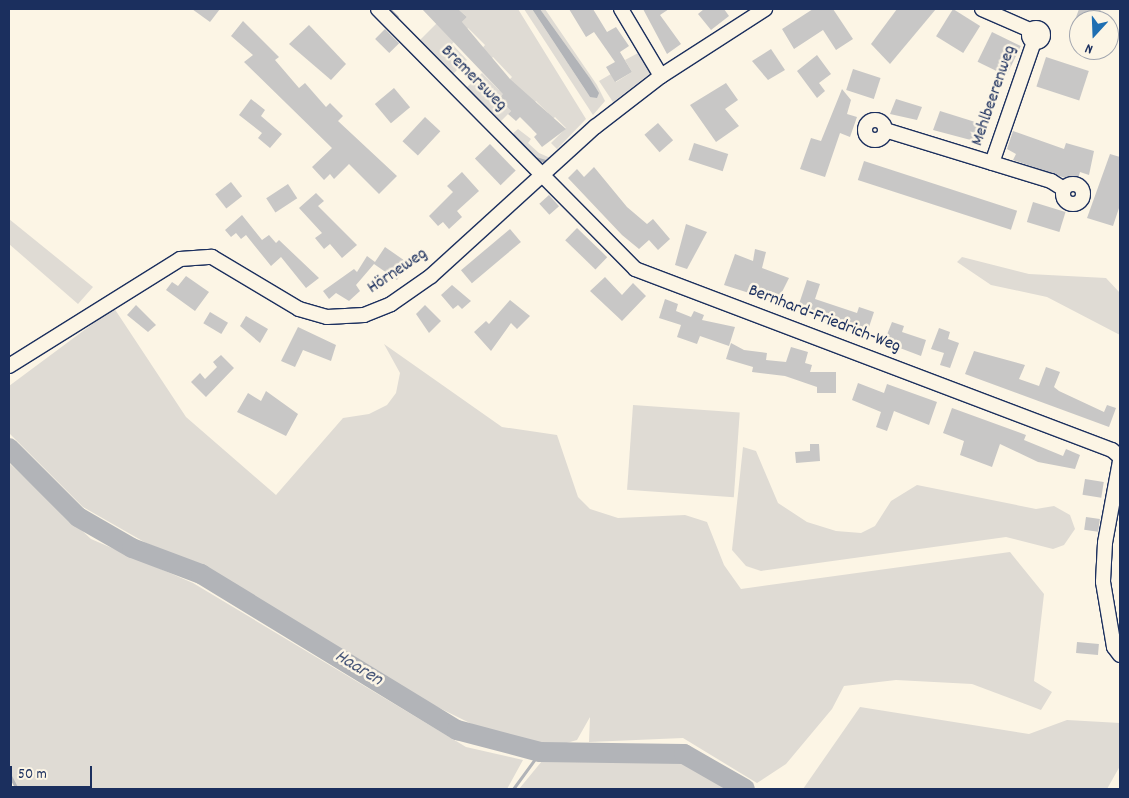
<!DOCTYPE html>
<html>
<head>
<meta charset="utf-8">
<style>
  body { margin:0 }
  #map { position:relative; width:1129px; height:798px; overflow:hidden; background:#fcf5e5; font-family:Dekko,sans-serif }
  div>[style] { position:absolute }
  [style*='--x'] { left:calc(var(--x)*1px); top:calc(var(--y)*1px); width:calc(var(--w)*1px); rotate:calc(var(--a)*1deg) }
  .green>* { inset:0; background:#dfdbd4; transform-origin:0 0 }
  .water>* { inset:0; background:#b2b4b8 }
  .stream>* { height:3px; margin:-1.5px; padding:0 1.5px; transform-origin:1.5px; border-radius:1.5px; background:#b2b4b8 }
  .river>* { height:20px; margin:-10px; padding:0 10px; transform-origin:10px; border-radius:10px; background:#b2b4b8 }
  .building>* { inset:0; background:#c8c7c6; transform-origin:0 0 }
  .roads { filter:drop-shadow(1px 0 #1b2f5e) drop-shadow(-1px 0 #1b2f5e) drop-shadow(0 1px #1b2f5e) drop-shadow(0 -1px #1b2f5e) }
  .street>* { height:14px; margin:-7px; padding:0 7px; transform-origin:7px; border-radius:7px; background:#fcf5e5 }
  .street>.ring { margin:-7px; padding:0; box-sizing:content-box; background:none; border:14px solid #fcf5e5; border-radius:50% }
  span { translate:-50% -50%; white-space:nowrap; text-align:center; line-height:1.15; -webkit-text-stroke:5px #fcf5e5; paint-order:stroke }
  .street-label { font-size:18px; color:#1b2f5e }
  .water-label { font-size:19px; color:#485779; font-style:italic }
  .frame { position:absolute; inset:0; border:10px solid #1b2f5e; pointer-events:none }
  .north { position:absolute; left:1069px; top:10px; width:50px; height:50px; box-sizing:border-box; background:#fcf5e5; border:1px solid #a2a6af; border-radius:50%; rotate:200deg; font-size:14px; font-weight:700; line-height:20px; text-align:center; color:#1b2f5e }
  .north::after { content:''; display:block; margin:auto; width:18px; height:22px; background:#1f6fb2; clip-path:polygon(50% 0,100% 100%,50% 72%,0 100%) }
  .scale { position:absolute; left:10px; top:766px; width:82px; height:22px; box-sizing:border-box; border:2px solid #1b2f5e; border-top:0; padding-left:6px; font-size:15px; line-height:18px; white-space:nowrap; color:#1b2f5e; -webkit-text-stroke:4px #fcf5e5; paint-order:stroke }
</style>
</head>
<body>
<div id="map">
  <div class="green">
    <div style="clip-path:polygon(458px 9px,518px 9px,586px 119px,557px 149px,551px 143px,566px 128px,555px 117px,537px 134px,532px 129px,548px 113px,536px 101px,522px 115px,514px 83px,499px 99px,511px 111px,499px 123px,465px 89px,482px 73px,499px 90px,512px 77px,493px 57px,484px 65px,475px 57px,485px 45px,468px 28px,452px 44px,467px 60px,453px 74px,419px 41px,437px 23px,450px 35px,467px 17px)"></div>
    <div style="clip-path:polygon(524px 9px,532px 9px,590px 97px,589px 77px,540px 9px,545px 9px,597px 85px,605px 101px,593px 115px)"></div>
    <div style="clip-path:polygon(640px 52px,652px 72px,613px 102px,599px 81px,611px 74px,616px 82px,632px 72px,625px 60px)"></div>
    <div style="clip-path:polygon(518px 129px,531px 139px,528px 143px,539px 153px,555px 160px,540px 164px,511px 135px)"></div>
    <div style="clip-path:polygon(9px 219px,93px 287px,78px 304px,9px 244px)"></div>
    <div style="clip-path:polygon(962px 257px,1029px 274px,1106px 278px,1120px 293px,1120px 335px,1047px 297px,991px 285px,957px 262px)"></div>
    <div style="clip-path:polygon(114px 308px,186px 417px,276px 495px,343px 418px,369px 414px,387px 405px,396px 393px,400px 373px,384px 344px,502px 427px,557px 435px,578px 497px,590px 509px,618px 518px,685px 515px,707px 522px,724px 565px,741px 589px,1010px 552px,1044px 594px,1034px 681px,1052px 692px,1041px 710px,972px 684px,896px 680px,844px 686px,832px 709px,786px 764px,757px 783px,683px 738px,589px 742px,590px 717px,577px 740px,556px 746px,492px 734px,395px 686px,209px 569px,146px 543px,83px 507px,9px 433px,9px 386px)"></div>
    <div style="left:633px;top:405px;width:107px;height:85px;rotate:4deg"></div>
    <div style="clip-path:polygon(743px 447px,756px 451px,778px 503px,807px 522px,836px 531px,861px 533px,875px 526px,891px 501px,917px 485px,1036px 509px,1054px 506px,1070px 515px,1075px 529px,1064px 545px,1053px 549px,1006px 537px,761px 571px,746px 566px,732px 550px)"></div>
    <div style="clip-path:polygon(9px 463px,91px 539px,193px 583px,466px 747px,523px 760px,507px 789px,18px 789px,9px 771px)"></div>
    <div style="clip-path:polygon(860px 707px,1029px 734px,1067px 720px,1120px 723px,1120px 766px,1107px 789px,803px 789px)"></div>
    <div style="clip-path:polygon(683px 759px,734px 789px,519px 789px,542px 761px)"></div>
  </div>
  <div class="water">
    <div style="clip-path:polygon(532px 9px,540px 9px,589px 77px,599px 93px,597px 98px,590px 97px)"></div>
  </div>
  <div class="stream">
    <div style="--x:389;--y:9;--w:11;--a:45"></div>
    <div style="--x:467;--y:89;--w:28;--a:45"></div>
    <div style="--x:513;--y:135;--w:32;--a:46"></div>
    <div style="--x:535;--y:158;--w:15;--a:16"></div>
    <div style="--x:9;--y:774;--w:17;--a:62"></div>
    <div style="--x:513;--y:789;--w:46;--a:-53.9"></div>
  </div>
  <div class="river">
    <div style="--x:9;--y:448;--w:98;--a:45"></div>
    <div style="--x:78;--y:517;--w:62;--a:29.9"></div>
    <div style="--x:132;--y:548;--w:74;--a:20.6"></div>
    <div style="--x:201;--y:574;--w:300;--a:31.4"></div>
    <div style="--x:457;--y:730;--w:86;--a:14.8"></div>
    <div style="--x:540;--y:752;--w:144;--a:0.8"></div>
    <div style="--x:684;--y:754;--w:70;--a:29.8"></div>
  </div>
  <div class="building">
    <div style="clip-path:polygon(192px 9px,220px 9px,210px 22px)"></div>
    <div style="clip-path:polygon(422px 9px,458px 9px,467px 17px,462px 22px,510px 79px,566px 129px,542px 147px,534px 137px,537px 134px,520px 117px,516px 121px,508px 114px,511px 111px,499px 99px,503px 94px)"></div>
    <div style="clip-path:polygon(569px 9px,593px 9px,607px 32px,616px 27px,629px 46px,620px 52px,632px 72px,615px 82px,606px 67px,615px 62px,594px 32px,586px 37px)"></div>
    <div style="clip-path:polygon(643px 9px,669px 9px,660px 15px,681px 44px,667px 54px)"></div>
    <div style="clip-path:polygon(704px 9px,724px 9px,729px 16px,711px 30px,698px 14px)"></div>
    <div style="clip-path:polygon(813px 9px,833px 9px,853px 39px,836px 50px,823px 30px,794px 49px,782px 29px)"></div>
    <div style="clip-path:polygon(897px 9px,936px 9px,890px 64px,871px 44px)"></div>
    <div style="left:953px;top:9px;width:32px;height:32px;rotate:32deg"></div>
    <div style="clip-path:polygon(1079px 9px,1101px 9px,1098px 20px,1075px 20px)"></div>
    <div style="clip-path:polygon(243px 21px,279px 57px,275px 60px,299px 88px,305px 83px,326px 107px,330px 103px,343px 116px,338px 121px,397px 176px,379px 194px,349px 164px,334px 179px,330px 174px,324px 180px,312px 167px,332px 148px,244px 62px,253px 55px,231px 36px)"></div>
    <div style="clip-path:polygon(309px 25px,346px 64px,331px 80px,289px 44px)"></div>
    <div style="left:385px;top:29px;width:20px;height:14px;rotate:45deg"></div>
    <div style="left:992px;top:32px;width:32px;height:33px;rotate:26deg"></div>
    <div style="clip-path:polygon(771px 49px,785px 70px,768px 80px,752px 61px)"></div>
    <div style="clip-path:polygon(817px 55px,831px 74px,819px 83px,825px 91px,817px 98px,797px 71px)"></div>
    <div style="left:1046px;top:57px;width:45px;height:31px;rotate:18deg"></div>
    <div style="left:853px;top:69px;width:29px;height:22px;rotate:18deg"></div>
    <div style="clip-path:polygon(726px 83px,738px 100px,725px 109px,739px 126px,716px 142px,690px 105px)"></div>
    <div style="left:394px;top:88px;width:25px;height:25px;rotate:50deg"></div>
    <div style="clip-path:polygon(842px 89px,851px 100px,847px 114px,857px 117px,850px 137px,840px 133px,825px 177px,800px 169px,811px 138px,821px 141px)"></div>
    <div style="clip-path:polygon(251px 99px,265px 110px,261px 116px,282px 134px,270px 148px,258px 138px,262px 133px,239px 115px)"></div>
    <div style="clip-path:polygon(896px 99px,922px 107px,917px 120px,890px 114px)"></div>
    <div style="clip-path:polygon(940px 111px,988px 126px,982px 143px,933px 130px)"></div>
    <div style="left:425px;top:117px;width:21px;height:33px;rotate:43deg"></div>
    <div style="left:658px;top:123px;width:23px;height:18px;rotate:49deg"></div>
    <div style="clip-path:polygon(1013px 131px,1064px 149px,1066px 143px,1094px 151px,1089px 175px,1080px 172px,1077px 182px,1013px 160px,1016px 154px,1007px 149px)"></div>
    <div style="left:694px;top:143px;width:36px;height:18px;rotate:18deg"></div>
    <div style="left:490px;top:144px;width:37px;height:21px;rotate:46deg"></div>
    <div style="clip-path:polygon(1110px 154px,1120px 157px,1120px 205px,1113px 226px,1087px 218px)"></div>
    <div style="left:864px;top:161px;width:161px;height:20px;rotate:18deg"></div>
    <div style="clip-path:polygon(594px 167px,627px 207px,647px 224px,653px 219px,670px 239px,658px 250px,649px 240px,639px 249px,622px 235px,568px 178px,577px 169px,584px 177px)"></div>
    <div style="clip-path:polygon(462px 172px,479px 191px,457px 211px,462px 217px,449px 229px,443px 222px,438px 226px,429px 216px,453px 192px,447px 186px)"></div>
    <div style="left:231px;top:182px;width:18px;height:20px;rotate:52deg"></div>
    <div style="left:288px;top:184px;width:17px;height:26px;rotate:57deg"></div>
    <div style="clip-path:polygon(316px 193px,324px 201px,318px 206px,357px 245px,342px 258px,330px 244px,324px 249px,315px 238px,322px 233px,299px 208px)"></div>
    <div style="left:549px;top:195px;width:15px;height:13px;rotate:48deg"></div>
    <div style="left:1033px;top:202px;width:34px;height:21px;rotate:17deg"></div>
    <div style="clip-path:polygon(242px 215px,262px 240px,269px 235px,276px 243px,279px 240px,319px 278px,306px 288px,281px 257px,271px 266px,246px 235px,241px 239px,236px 233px,231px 237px,225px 230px)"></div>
    <div style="clip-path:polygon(686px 224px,707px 232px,687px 269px,675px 265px)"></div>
    <div style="left:577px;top:228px;width:42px;height:17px;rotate:44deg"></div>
    <div style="left:510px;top:229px;width:17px;height:64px;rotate:50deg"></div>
    <div style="clip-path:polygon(385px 247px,408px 263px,397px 280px,374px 264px,356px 285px,360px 291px,349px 301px,336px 293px,329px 299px,323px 291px,354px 269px,357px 272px,367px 256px,375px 262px)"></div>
    <div style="clip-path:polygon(755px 249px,766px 252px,762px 268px,789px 278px,777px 302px,724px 285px,735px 254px,753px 261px)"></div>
    <div style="clip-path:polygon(186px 276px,209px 292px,195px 311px,166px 290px,172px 282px,178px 286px)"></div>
    <div style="clip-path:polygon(605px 277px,622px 295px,633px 283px,646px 296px,622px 321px,590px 291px)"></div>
    <div style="clip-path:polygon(807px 280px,820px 284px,815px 299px,857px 313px,859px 307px,874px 312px,866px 336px,797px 310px)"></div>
    <div style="clip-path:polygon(452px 285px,471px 301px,462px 309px,458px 305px,453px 309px,441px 295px)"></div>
    <div style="clip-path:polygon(665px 299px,678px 304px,676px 311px,691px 317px,694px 311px,704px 315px,702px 320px,735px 327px,729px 346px,700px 336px,697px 344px,677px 337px,681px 325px,659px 318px)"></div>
    <div style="clip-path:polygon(510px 300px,530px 316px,517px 329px,511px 323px,491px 351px,474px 332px,486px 321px,489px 324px)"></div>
    <div style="clip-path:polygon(136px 305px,156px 325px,148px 332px,127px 315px)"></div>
    <div style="clip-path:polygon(425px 305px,441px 321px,429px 333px,416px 314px)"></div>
    <div style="left:210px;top:312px;width:21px;height:13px;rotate:31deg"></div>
    <div style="clip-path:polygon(246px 316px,268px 329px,260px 343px,240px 326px)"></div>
    <div style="clip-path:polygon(892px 322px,904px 326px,902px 332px,926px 340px,921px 356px,884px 342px)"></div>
    <div style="clip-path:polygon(298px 327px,336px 345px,331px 361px,303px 350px,295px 367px,281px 361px)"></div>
    <div style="clip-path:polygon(939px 328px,950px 332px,948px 339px,959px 343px,950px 368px,940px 365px,944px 353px,931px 349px)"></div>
    <div style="clip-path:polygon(731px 343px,744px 350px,767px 353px,766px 360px,786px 362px,791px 347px,808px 352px,805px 363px,812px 365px,810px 372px,836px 372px,836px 393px,817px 393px,817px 387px,785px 376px,752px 372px,753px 367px,726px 359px)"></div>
    <div style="clip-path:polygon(974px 351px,1025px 365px,1019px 379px,1039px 386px,1046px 367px,1060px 372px,1054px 387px,1059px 391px,1104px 412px,1107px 405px,1116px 408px,1109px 427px,965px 374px)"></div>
    <div style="clip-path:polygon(221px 355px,234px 368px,206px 397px,191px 382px,200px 373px,205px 379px,217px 367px,213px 362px)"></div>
    <div style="clip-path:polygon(858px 383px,884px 393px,887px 384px,937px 402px,929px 425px,894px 411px,887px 431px,876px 427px,881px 412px,852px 400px)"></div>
    <div style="clip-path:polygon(266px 391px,298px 414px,286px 436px,237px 412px,248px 393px,261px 401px)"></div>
    <div style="clip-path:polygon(952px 408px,1026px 435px,1024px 440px,1063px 456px,1066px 449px,1080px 455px,1075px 469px,1038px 462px,1000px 444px,992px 467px,960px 455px,964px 441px,943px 433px)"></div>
    <div style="clip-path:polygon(810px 444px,819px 444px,820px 461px,796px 463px,795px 452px,810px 451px)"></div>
    <div style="left:1085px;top:479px;width:19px;height:16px;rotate:9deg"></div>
    <div style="left:1086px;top:517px;width:14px;height:13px;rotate:8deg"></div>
    <div style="left:1077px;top:642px;width:22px;height:11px;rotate:5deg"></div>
  </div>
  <div class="roads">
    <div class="street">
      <div style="--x:378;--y:9;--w:366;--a:45.3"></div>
      <div style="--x:635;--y:269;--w:510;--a:20.78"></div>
      <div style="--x:1112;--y:450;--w:11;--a:41"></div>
      <div style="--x:621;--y:9;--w:78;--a:59.2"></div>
      <div style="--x:982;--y:9;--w:52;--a:23.6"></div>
      <div class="ring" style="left:1029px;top:28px;width:0;height:0"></div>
      <div class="ring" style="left:865px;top:120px;width:6px;height:6px"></div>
      <div style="--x:885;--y:130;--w:174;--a:17.1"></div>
      <div style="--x:1051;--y:181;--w:15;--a:32"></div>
      <div style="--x:992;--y:163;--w:128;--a:-70.9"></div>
      <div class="ring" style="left:1063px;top:184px;width:6px;height:6px"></div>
      <div style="--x:9;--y:366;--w:202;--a:-32"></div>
      <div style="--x:180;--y:259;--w:32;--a:-4"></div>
      <div style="--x:212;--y:257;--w:101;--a:30.9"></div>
      <div style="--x:299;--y:309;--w:29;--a:16"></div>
      <div style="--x:327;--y:317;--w:37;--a:-3"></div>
      <div style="--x:364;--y:315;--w:29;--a:-22"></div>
      <div style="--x:391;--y:304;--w:49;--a:-35"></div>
      <div style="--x:431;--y:276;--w:222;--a:-42.3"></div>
      <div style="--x:595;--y:127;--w:83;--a:-37.7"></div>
      <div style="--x:661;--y:76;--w:124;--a:-32.8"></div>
      <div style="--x:1120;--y:461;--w:83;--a:100.4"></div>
      <div style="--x:1105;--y:543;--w:39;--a:93"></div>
      <div style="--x:1103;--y:582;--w:66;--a:80.4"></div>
      <div style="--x:1114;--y:647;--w:10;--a:53"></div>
    </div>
  </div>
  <div class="street-label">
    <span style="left:473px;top:79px;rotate:45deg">Bremersweg</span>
    <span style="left:995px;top:96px;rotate:-71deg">Mehlbeerenweg</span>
    <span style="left:398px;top:272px;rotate:-34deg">Hörneweg</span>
    <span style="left:824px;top:320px;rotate:21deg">Bernhard-Friedrich-Weg</span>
  </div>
  <div class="water-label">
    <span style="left:358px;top:669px;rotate:31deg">Haaren</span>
  </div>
  <div class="frame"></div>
  <div class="north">N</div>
  <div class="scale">50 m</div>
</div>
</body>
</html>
